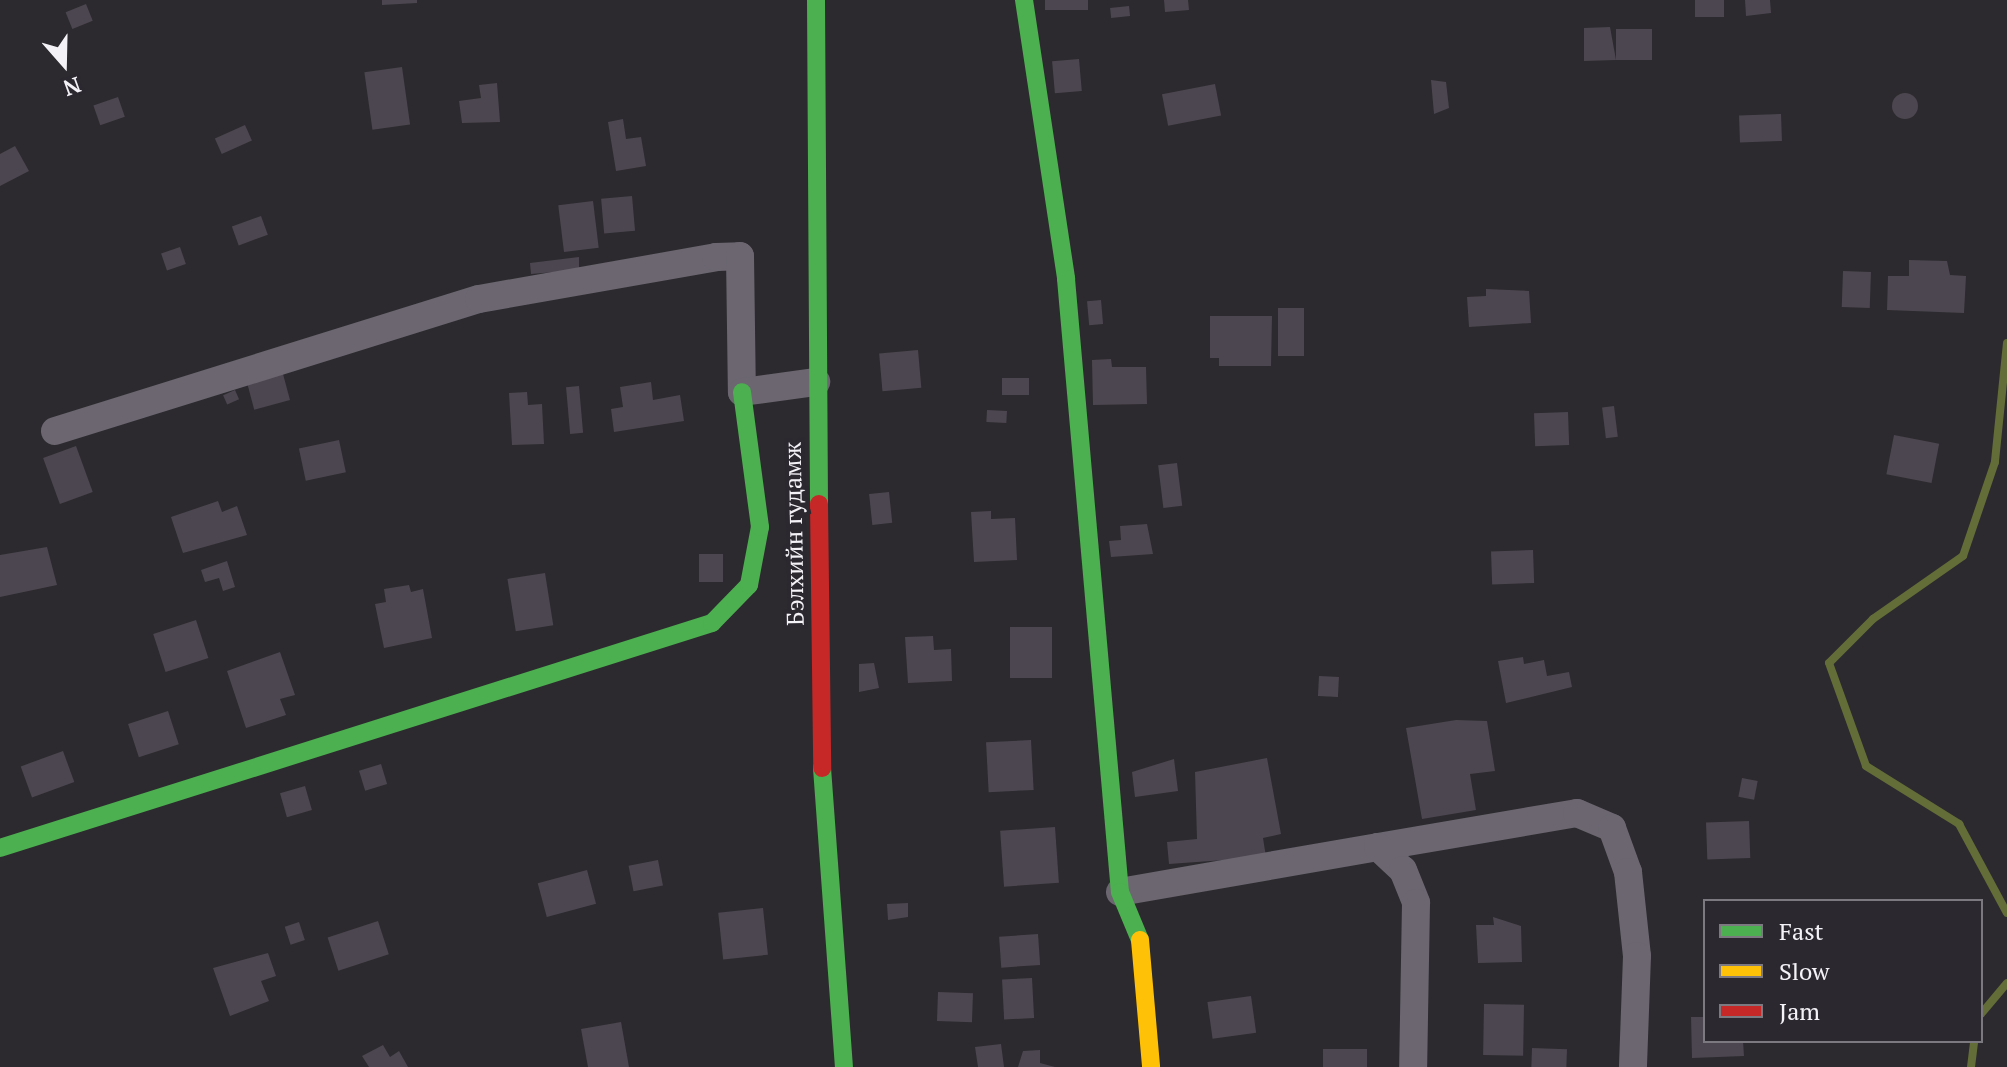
<!DOCTYPE html>
<html>
<head>
<meta charset="utf-8">
<style>
  body { margin:0 }
  #map { position:relative; width:2007px; height:1067px; overflow:hidden; background:#2c2a2e; font-family:"PT Serif",serif }
  div>[style] { position:absolute }
  [style*='--x'] { left:calc(var(--x)*1px); top:calc(var(--y)*1px); width:calc(var(--w)*1px); rotate:calc(var(--a)*1deg) }
  .stream>* { height:8px; margin:-4px; padding:0 4px; transform-origin:4px; border-radius:4px; background:#636d38 }
  .building>* { inset:0; background:#4c4650; transform-origin:0 0 }
  .round { border-radius:50% }
  .street>* { height:28px; margin:-14px; padding:0 14px; transform-origin:14px; border-radius:14px; background:#6b6670 }
  .fast>* { height:18px; margin:-9px; padding:0 9px; transform-origin:9px; border-radius:9px; background:#4caf50 }
  .slow>* { height:18px; margin:-9px; padding:0 9px; transform-origin:9px; border-radius:9px; background:#ffc107 }
  .jam>* { height:18px; margin:-9px; padding:0 9px; transform-origin:9px; border-radius:9px; background:#c62828 }
  span { translate:-50% -50%; white-space:nowrap; text-align:center; line-height:1.15; -webkit-text-stroke:8px #2c2830; paint-order:stroke }
  .street-label { font-size:24px; color:#f4f2f7 }
  .legend { position:absolute; left:1703px; top:899px; width:280px; height:144px; box-sizing:border-box; background:#2c2830; border:2px solid #7c7980; margin:0; padding:10px 14px; list-style:none; font-size:24px; color:#f4f2f7 }
  .legend li { display:flex; align-items:center; gap:16px; height:40px }
  .legend b { width:40px; border:2px solid #7c7980 }
  .north { position:absolute; left:24px; top:24px; width:80px; height:80px; -webkit-text-stroke:6px #2c2830; paint-order:stroke; rotate:160deg; font-size:22px; font-weight:700; line-height:32px; text-align:center; color:#f4f2f7 }
  .north::after { content:''; display:block; margin:auto; width:28px; height:36px; background:#f4f2f7; clip-path:polygon(50% 0,100% 100%,50% 72%,0 100%) }
</style>
</head>
<body>
<div id="map">
  <div class="stream">
    <div style="--x:2007;--y:343;--w:120;--a:95.8"></div>
    <div style="--x:1995;--y:462;--w:99;--a:108.8"></div>
    <div style="--x:1963;--y:556;--w:110;--a:145"></div>
    <div style="--x:1873;--y:619;--w:62;--a:135"></div>
    <div style="--x:1829;--y:663;--w:109;--a:70.2"></div>
    <div style="--x:1866;--y:766;--w:110;--a:31.9"></div>
    <div style="--x:1959;--y:824;--w:101;--a:61.7"></div>
    <div style="--x:1981;--y:1014;--w:40;--a:-50"></div>
    <div style="--x:1971;--y:1067;--w:26;--a:-83"></div>
  </div>
  <div class="building">
    <div style="clip-path:polygon(382px 0,417px 0,417px 3px,382px 5px)"></div>
    <div style="left:1045px;top:0;width:43px;height:10px"></div>
    <div style="clip-path:polygon(1164px 0,1188px 0,1189px 10px,1165px 12px)"></div>
    <div style="left:1695px;top:0;width:29px;height:17px"></div>
    <div style="clip-path:polygon(1745px 0,1770px 0,1771px 13px,1746px 16px)"></div>
    <div style="left:86px;top:4px;width:18px;height:22px;rotate:68deg"></div>
    <div style="left:1129px;top:6px;width:10px;height:19px;rotate:84deg"></div>
    <div style="clip-path:polygon(1610px 27px,1616px 60px,1584px 61px,1584px 28px)"></div>
    <div style="left:1652px;top:29px;width:31px;height:36px;rotate:90deg"></div>
    <div style="left:1079px;top:59px;width:32px;height:27px;rotate:85deg"></div>
    <div style="left:402px;top:67px;width:58px;height:38px;rotate:82deg"></div>
    <div style="clip-path:polygon(1431px 80px,1446px 82px,1449px 108px,1434px 114px)"></div>
    <div style="clip-path:polygon(497px 83px,500px 122px,462px 123px,459px 101px,481px 98px,479px 85px)"></div>
    <div style="left:1215px;top:84px;width:32px;height:54px;rotate:79deg"></div>
    <div class="round" style="left:1892px;top:93px;width:26px;height:26px"></div>
    <div style="left:118px;top:97px;width:21px;height:26px;rotate:71deg"></div>
    <div style="left:1781px;top:114px;width:27px;height:42px;rotate:88deg"></div>
    <div style="clip-path:polygon(623px 119px,626px 139px,641px 137px,646px 166px,616px 171px,608px 122px)"></div>
    <div style="left:245px;top:125px;width:17px;height:33px;rotate:66deg"></div>
    <div style="clip-path:polygon(15px 146px,29px 171px,0 186px,0 154px)"></div>
    <div style="left:632px;top:196px;width:35px;height:31px;rotate:85deg"></div>
    <div style="left:593px;top:201px;width:47px;height:35px;rotate:83deg"></div>
    <div style="left:261px;top:216px;width:20px;height:31px;rotate:70deg"></div>
    <div style="left:180px;top:247px;width:18px;height:20px;rotate:71deg"></div>
    <div style="clip-path:polygon(579px 257px,579px 270px,531px 274px,530px 263px)"></div>
    <div style="clip-path:polygon(1909px 260px,1947px 261px,1950px 275px,1966px 276px,1964px 313px,1887px 310px,1888px 276px,1909px 276px)"></div>
    <div style="left:1843px;top:271px;width:28px;height:36px;rotate:2deg"></div>
    <div style="clip-path:polygon(1486px 289px,1529px 291px,1531px 323px,1469px 327px,1467px 297px,1486px 296px)"></div>
    <div style="left:1101px;top:300px;width:24px;height:14px;rotate:85deg"></div>
    <div style="left:1278px;top:308px;width:26px;height:48px"></div>
    <div style="clip-path:polygon(1210px 316px,1272px 316px,1271px 366px,1219px 366px,1219px 358px,1210px 358px)"></div>
    <div style="left:918px;top:350px;width:38px;height:39px;rotate:85deg"></div>
    <div style="clip-path:polygon(1111px 359px,1112px 367px,1146px 367px,1147px 404px,1093px 405px,1092px 360px)"></div>
    <div style="left:283px;top:374px;width:27px;height:37px;rotate:75deg"></div>
    <div style="left:1002px;top:378px;width:27px;height:17px"></div>
    <div style="clip-path:polygon(651px 382px,653px 400px,680px 395px,684px 421px,614px 432px,611px 409px,623px 407px,620px 387px)"></div>
    <div style="left:579px;top:386px;width:47px;height:13px;rotate:85deg"></div>
    <div style="left:235px;top:390px;width:10px;height:13px;rotate:66deg"></div>
    <div style="clip-path:polygon(527px 392px,528px 405px,542px 404px,544px 444px,512px 445px,509px 393px)"></div>
    <div style="left:1614px;top:406px;width:31px;height:12px;rotate:83deg"></div>
    <div style="left:987px;top:410px;width:20px;height:12px;rotate:3deg"></div>
    <div style="left:1568px;top:412px;width:33px;height:34px;rotate:88deg"></div>
    <div style="left:1894px;top:435px;width:46px;height:40px;rotate:11deg"></div>
    <div style="left:339px;top:440px;width:33px;height:41px;rotate:78deg"></div>
    <div style="left:76px;top:446px;width:49px;height:35px;rotate:70deg"></div>
    <div style="left:1177px;top:463px;width:43px;height:19px;rotate:83deg"></div>
    <div style="left:889px;top:492px;width:31px;height:20px;rotate:84deg"></div>
    <div style="clip-path:polygon(218px 501px,222px 512px,237px 506px,247px 535px,183px 553px,171px 517px)"></div>
    <div style="clip-path:polygon(991px 511px,991px 519px,1015px 518px,1017px 560px,974px 562px,971px 512px)"></div>
    <div style="clip-path:polygon(1147px 524px,1153px 554px,1111px 557px,1109px 541px,1121px 540px,1120px 526px)"></div>
    <div style="clip-path:polygon(47px 547px,57px 585px,0 597px,0 555px)"></div>
    <div style="left:1533px;top:550px;width:33px;height:42px;rotate:88deg"></div>
    <div style="left:699px;top:554px;width:24px;height:28px"></div>
    <div style="clip-path:polygon(227px 561px,235px 587px,223px 591px,219px 578px,205px 582px,201px 570px)"></div>
    <div style="left:545px;top:573px;width:53px;height:38px;rotate:81deg"></div>
    <div style="clip-path:polygon(409px 585px,411px 592px,423px 589px,432px 638px,384px 648px,375px 604px,386px 602px,384px 589px)"></div>
    <div style="left:196px;top:620px;width:40px;height:45px;rotate:72deg"></div>
    <div style="left:1010px;top:627px;width:42px;height:51px"></div>
    <div style="clip-path:polygon(933px 636px,934px 650px,951px 649px,952px 681px,908px 683px,905px 637px)"></div>
    <div style="clip-path:polygon(280px 652px,295px 695px,280px 699px,286px 715px,246px 728px,227px 671px)"></div>
    <div style="clip-path:polygon(1523px 657px,1524px 664px,1544px 660px,1547px 676px,1569px 672px,1572px 687px,1506px 703px,1498px 661px)"></div>
    <div style="clip-path:polygon(874px 663px,879px 688px,859px 692px,859px 664px)"></div>
    <div style="left:1319px;top:676px;width:20px;height:20px;rotate:3deg"></div>
    <div style="left:168px;top:711px;width:35px;height:42px;rotate:72deg"></div>
    <div style="clip-path:polygon(1456px 720px,1487px 721px,1495px 771px,1470px 774px,1476px 810px,1422px 819px,1406px 728px)"></div>
    <div style="left:1031px;top:740px;width:50px;height:45px;rotate:87deg"></div>
    <div style="left:63px;top:751px;width:33px;height:45px;rotate:70deg"></div>
    <div style="clip-path:polygon(1267px 758px,1281px 834px,1263px 838px,1266px 857px,1169px 864px,1167px 842px,1197px 839px,1195px 772px)"></div>
    <div style="clip-path:polygon(1174px 759px,1178px 791px,1135px 797px,1132px 772px)"></div>
    <div style="left:381px;top:764px;width:21px;height:23px;rotate:73deg"></div>
    <div style="left:1742px;top:778px;width:16px;height:19px;rotate:11deg"></div>
    <div style="left:305px;top:786px;width:25px;height:26px;rotate:74deg"></div>
    <div style="left:1749px;top:821px;width:37px;height:43px;rotate:88deg"></div>
    <div style="left:1055px;top:827px;width:56px;height:55px;rotate:86deg"></div>
    <div style="left:658px;top:860px;width:26px;height:30px;rotate:79deg"></div>
    <div style="left:587px;top:870px;width:35px;height:51px;rotate:75deg"></div>
    <div style="clip-path:polygon(908px 903px,908px 917px,888px 920px,887px 904px)"></div>
    <div style="left:763px;top:908px;width:47px;height:45px;rotate:84deg"></div>
    <div style="clip-path:polygon(1493px 917px,1521px 926px,1522px 962px,1478px 963px,1476px 925px,1494px 925px)"></div>
    <div style="left:378px;top:921px;width:35px;height:53px;rotate:72deg"></div>
    <div style="left:299px;top:922px;width:19px;height:15px;rotate:72deg"></div>
    <div style="left:1038px;top:934px;width:31px;height:39px;rotate:86deg"></div>
    <div style="clip-path:polygon(268px 953px,276px 976px,261px 981px,269px 1001px,230px 1016px,213px 968px)"></div>
    <div style="left:1032px;top:978px;width:40px;height:30px;rotate:87deg"></div>
    <div style="left:938px;top:992px;width:35px;height:29px;rotate:2deg"></div>
    <div style="left:1251px;top:996px;width:37px;height:44px;rotate:82deg"></div>
    <div style="left:1484px;top:1004px;width:40px;height:51px;rotate:1deg"></div>
    <div style="clip-path:polygon(1691px 1017px,1705px 1017px,1705px 1041px,1743px 1041px,1744px 1056px,1692px 1058px)"></div>
    <div style="clip-path:polygon(621px 1022px,629px 1067px,588px 1067px,581px 1029px)"></div>
    <div style="clip-path:polygon(1001px 1044px,1004px 1067px,978px 1067px,975px 1047px)"></div>
    <div style="clip-path:polygon(383px 1045px,390px 1057px,399px 1051px,408px 1067px,369px 1067px,362px 1056px)"></div>
    <div style="left:1532px;top:1048px;width:35px;height:19px;rotate:2deg"></div>
    <div style="left:1323px;top:1049px;width:44px;height:18px"></div>
    <div style="clip-path:polygon(1040px 1050px,1040px 1063px,1055px 1067px,1018px 1067px,1023px 1051px)"></div>
  </div>
  <div class="street">
    <div style="--x:55;--y:431;--w:444;--a:-17.3"></div>
    <div style="--x:479;--y:299;--w:241;--a:-10"></div>
    <div style="--x:716;--y:257;--w:24;--a:-2"></div>
    <div style="--x:740;--y:256;--w:136;--a:89.2"></div>
    <div style="--x:742;--y:392;--w:75;--a:-7.7"></div>
    <div style="--x:1378;--y:847;--w:202;--a:-9.7"></div>
    <div style="--x:1577;--y:813;--w:38;--a:23"></div>
    <div style="--x:1612;--y:828;--w:47;--a:70"></div>
    <div style="--x:1628;--y:872;--w:84;--a:83.9"></div>
    <div style="--x:1637;--y:956;--w:111;--a:92.1"></div>
    <div style="--x:1120;--y:892;--w:262;--a:-9.9"></div>
    <div style="--x:1378;--y:847;--w:34;--a:43"></div>
    <div style="--x:1403;--y:870;--w:35;--a:68"></div>
    <div style="--x:1416;--y:903;--w:164;--a:91"></div>
  </div>
  <div class="fast">
    <div style="--x:816;--y:0;--w:504;--a:89.66"></div>
    <div style="--x:1024;--y:0;--w:282;--a:81.4"></div>
    <div style="--x:1066;--y:279;--w:615;--a:84.97"></div>
    <div style="--x:1120;--y:892;--w:52;--a:67.4"></div>
    <div style="--x:822;--y:768;--w:300;--a:85.8"></div>
    <div style="--x:0;--y:848;--w:747;--a:-17.54"></div>
    <div style="--x:712;--y:623;--w:53;--a:-45.8"></div>
    <div style="--x:749;--y:585;--w:59;--a:-79.3"></div>
    <div style="--x:760;--y:527;--w:136;--a:-97.6"></div>
  </div>
  <div class="slow">
    <div style="--x:1140;--y:940;--w:127;--a:85"></div>
  </div>
  <div class="jam">
    <div style="--x:819;--y:504;--w:264;--a:89.3"></div>
  </div>
  <div class="street-label">
    <span style="left:794px;top:534px;rotate:-91deg">Бэлхийн гудамж</span>
  </div>
  <ul class="legend">
  <li><b style="height:10px;background:#4caf50"></b>Fast</li>
  <li><b style="height:10px;background:#ffc107"></b>Slow</li>
  <li><b style="height:10px;background:#c62828"></b>Jam</li>
  </ul>
  <div class="north">N</div>
</div>
</body>
</html>
